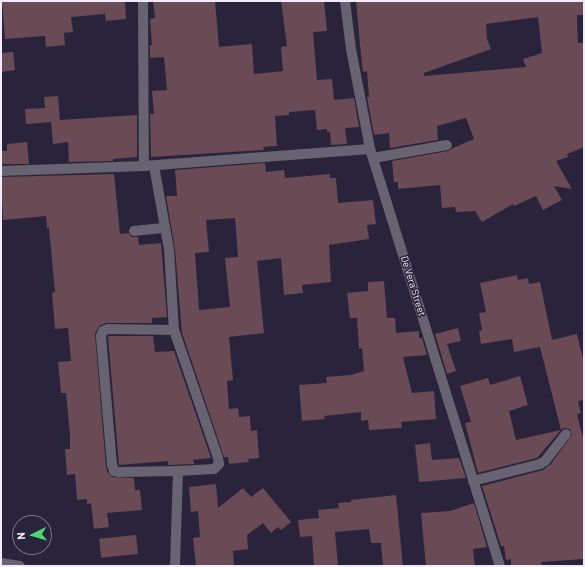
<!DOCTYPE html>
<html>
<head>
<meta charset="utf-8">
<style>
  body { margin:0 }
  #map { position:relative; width:585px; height:567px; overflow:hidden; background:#2a233c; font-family:Barlow,sans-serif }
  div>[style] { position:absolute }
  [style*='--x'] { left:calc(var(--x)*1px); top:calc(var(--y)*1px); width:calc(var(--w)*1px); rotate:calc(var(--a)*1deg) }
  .building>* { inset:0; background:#694a55; transform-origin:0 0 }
  .minor>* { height:10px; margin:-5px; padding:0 5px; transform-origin:5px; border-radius:5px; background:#676370 }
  span { translate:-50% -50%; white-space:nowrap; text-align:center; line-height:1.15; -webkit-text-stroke:3px #2a233c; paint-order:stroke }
  .street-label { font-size:10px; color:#f0ecfd }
  .frame { position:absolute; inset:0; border:2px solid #f0ecfd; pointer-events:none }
  .north { position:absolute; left:12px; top:515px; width:40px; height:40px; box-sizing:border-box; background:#2a233c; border:1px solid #797389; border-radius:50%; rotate:265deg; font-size:11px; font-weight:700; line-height:16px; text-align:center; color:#f0ecfd }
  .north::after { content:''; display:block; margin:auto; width:14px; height:18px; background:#4bd677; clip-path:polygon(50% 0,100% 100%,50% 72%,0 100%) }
</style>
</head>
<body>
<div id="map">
  <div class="building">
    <div style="clip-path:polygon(2px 1px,125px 1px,126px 19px,106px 21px,105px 14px,71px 17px,73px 32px,64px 33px,65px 45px,46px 47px,45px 36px,5px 39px)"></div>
    <div style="clip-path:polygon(153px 1px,215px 1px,219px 47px,252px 44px,254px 74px,283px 71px,281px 47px,287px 46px,281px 1px,324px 1px,327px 31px,313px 32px,317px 80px,332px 79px,334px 100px,354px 98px,359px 127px,345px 128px,347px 144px,331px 145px,330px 132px,327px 132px,327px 129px,317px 130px,315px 110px,289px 112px,289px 115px,275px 116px,277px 146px,263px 147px,264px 150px,151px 157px,150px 114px,154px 114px,152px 91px,167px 90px,164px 57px,150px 58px,150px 45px,152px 45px,150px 19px,155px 18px)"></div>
    <div style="clip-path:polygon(evenodd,356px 1px,584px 1px,584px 15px,577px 15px,577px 18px,578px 43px,584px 43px,584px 147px,567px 154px,568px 157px,556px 161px,572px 189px,554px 186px,562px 200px,543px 210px,536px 196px,514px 206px,513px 204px,482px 222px,475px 211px,456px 212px,455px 207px,442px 208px,440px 185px,398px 189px,398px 182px,394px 182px,392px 161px,448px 151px,453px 148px,474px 139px,466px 118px,437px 126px,438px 140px,390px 148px,389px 133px,374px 135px,367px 97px,369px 97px,367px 71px,363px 72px,361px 55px,356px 1px,538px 17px,542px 53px,523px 59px,526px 67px,424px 76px,424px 73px,491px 49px,487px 39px,486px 24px,538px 17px)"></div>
    <div style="clip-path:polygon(13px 52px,15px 70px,1px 72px,1px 53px)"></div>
    <div style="clip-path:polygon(58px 96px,60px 120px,137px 115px,137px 157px,113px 159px,113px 161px,69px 162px,68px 142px,53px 144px,51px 122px,26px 124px,25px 109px,45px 108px,44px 97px)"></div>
    <div style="clip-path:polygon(27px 142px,29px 164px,1px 164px,1px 151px,7px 151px,7px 144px)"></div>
    <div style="clip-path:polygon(evenodd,265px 163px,266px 172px,284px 170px,285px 178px,330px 174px,330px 178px,336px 178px,338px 203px,373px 200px,376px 224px,367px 225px,369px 239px,329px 245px,331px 282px,302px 285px,303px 293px,284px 295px,281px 258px,257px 261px,264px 333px,229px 337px,233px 380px,227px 381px,229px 409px,238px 408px,239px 417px,250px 416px,251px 431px,257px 430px,259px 458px,248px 459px,249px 462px,229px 464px,228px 457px,224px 457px,182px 333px,175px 249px,166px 196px,177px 196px,175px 170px,265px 163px,235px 218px,238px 257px,225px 258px,230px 307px,199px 310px,195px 253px,209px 252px,206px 220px,235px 218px)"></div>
    <div style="clip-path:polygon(114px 174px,120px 234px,128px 233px,132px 237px,138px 237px,139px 245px,161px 243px,167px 317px,152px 318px,152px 323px,106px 323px,99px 326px,95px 334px,106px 467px,108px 473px,112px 477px,134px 478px,135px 490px,140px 490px,142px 510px,107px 513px,109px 527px,94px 529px,91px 503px,87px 504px,87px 499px,77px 500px,75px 474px,67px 475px,65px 449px,70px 449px,70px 436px,66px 393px,61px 393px,58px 362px,71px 361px,68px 328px,55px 329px,52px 293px,55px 292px,49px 228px,47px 228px,46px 216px,3px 220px,1px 177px)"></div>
    <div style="clip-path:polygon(517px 275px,518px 280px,528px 278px,529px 284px,540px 282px,552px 340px,577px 334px,584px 363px,584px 400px,578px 401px,581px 413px,577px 414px,584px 442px,584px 559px,541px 562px,542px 566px,511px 566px,511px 559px,506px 560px,504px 546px,501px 546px,482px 486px,543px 470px,550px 465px,572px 435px,570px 429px,564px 428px,561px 430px,540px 347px,514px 352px,512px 339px,481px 344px,479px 331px,482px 330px,479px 313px,486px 312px,480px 283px)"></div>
    <div style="clip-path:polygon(384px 281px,387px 318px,395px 318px,396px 333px,419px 331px,419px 338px,422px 338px,427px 355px,403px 357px,412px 393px,434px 391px,436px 419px,401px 422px,402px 428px,369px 430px,368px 420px,361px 421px,361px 412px,324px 416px,325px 419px,302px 421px,299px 385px,327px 383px,326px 377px,351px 375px,364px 371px,362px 348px,359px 349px,357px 318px,350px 318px,347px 293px,368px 291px,368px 282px)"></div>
    <div style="clip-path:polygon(458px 328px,461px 341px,447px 344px,456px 371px,447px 374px,435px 334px)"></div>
    <div style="clip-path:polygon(109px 336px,153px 336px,155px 352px,174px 351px,211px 458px,193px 460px,194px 464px,168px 465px,168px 461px,119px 465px,108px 337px)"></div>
    <div style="clip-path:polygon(520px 376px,528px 405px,509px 411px,516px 440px,561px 430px,537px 458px,478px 473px,465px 423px,471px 422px,460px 386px,488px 378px,490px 385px)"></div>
    <div style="clip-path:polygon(430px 443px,432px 460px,459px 458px,466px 478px,419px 482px,415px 445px)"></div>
    <div style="clip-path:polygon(216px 484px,218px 508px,243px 488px,251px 497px,263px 488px,291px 522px,281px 530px,278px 527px,271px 533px,263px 523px,247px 535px,248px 549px,233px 551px,234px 566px,196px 566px,193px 538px,200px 537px,198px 511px,191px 512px,189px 487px)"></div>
    <div style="clip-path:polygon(396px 495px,403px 566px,383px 566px,381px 543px,371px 543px,369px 529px,335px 532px,338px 566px,314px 566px,312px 536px,300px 537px,298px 520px,319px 518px,318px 510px,339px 508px,338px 503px,351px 502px,351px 500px)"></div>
    <div style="clip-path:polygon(474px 503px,487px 547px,473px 549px,475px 566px,426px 566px,421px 513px,450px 511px)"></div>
    <div style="left:136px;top:535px;width:19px;height:37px;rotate:84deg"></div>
  </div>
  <div class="minor">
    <div style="--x:143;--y:1;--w:165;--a:89.7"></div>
    <div style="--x:345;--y:1;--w:48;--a:82.9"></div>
    <div style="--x:351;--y:49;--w:102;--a:79.2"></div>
    <div style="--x:370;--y:149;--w:437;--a:72.7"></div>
    <div style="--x:373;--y:158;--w:75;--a:-10"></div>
    <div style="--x:154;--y:166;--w:84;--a:79.8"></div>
    <div style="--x:169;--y:249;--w:81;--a:86.5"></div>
    <div style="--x:1;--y:171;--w:143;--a:-2"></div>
    <div style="--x:144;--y:166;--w:227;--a:-4.3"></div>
    <div style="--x:134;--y:231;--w:31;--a:-6"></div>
    <div style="--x:473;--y:481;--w:69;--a:-14.2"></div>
    <div style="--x:540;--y:464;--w:6;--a:-31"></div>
    <div style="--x:545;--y:461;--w:34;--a:-52"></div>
    <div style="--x:1;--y:563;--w:19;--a:9"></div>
    <div style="--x:175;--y:566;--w:95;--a:-88.2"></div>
    <div style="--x:178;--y:471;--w:59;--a:179"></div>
    <div style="--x:119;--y:472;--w:5;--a:-169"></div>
    <div style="--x:114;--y:471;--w:6;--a:-108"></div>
    <div style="--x:112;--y:465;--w:129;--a:-94.9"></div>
    <div style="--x:101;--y:336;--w:5;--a:-68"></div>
    <div style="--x:103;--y:331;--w:5;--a:-22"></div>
    <div style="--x:108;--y:329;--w:66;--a:0.9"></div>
    <div style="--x:174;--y:330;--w:135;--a:71"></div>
    <div style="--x:218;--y:458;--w:6;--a:81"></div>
    <div style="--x:219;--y:464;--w:7;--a:135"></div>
    <div style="--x:214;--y:469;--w:36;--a:177"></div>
  </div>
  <div class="street-label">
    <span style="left:413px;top:286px;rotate:73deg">De Vera Street</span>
  </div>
  <div class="frame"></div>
  <div class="north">N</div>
</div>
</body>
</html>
